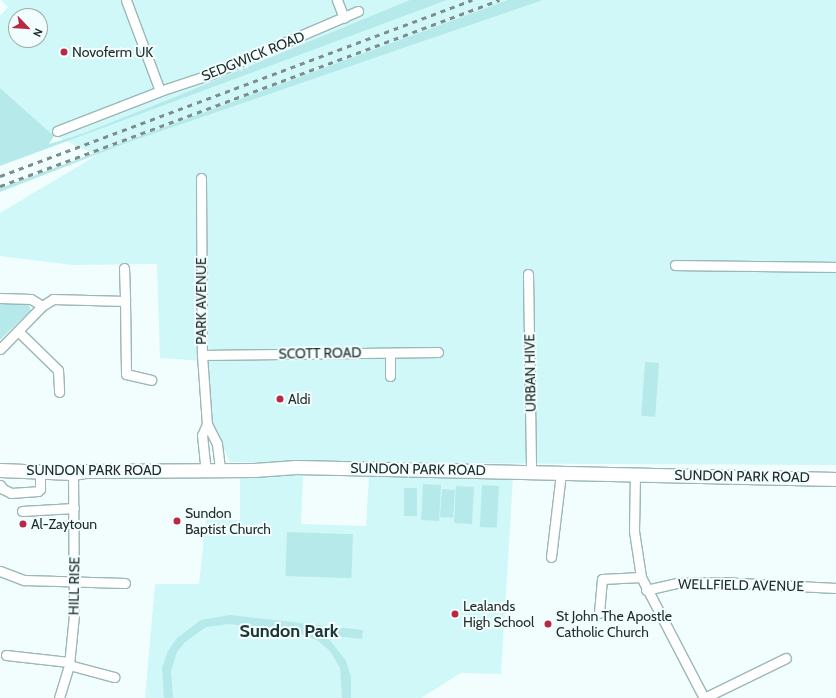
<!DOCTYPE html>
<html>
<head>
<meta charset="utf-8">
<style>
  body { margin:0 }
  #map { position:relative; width:836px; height:698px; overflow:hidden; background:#f2fefe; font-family:Cabin,sans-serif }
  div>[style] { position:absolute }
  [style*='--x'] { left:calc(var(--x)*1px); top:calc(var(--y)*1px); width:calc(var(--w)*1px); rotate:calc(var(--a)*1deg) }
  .built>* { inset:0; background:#d0f8f8 }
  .green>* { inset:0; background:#b6e9e9; transform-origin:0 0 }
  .roads { filter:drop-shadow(1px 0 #9bb7b7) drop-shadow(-1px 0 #9bb7b7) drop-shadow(0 1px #9bb7b7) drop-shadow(0 -1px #9bb7b7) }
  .street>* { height:9px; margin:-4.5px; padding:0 4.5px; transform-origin:4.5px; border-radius:4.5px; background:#fff }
  .secondary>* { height:13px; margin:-6.5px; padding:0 6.5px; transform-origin:6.5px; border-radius:6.5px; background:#fff }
  .rail>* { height:2.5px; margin-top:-1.25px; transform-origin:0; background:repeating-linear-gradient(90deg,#808c8c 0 5px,transparent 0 10px) }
  .dots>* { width:11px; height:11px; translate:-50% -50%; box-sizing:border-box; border:2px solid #f2fefe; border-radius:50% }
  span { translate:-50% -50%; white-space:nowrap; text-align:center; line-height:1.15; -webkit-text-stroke:4px #f2fefe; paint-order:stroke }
  .poi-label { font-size:14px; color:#212c2c }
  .left { translate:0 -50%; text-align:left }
  .street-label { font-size:14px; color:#212c2c }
  .district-label { font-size:18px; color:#1c3535; font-weight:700 }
  .north { position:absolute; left:8px; top:8px; width:40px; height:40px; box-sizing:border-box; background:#f2fefe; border:1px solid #9eaaaa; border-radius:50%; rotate:115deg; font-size:11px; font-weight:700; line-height:16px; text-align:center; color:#212c2c }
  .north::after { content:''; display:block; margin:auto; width:14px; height:18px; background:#ba2843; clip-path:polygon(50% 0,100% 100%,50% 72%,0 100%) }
</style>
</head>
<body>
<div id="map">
  <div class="built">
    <div style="clip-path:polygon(evenodd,1px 0,836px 0,836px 465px,230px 462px,211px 424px,204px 361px,160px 358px,157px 264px,73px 265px,0 256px,0 213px,97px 155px,54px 136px,0 88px,0 16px,8px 7px,1px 0,16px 16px,40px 16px,40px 40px,16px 40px,16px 16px)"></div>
    <div style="clip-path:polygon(369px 474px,513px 478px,501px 674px,461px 673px,421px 698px,145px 698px,155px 584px,199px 584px,206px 519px,240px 520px,240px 475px,303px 475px,301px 524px,366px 526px)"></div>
  </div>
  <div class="green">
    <div style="clip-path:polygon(410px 0,447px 0,0 166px,0 88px,54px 136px,49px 144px,82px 134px,165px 101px)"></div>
    <div style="clip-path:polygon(508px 0,543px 0,129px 142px,0 192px,0 188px)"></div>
    <div style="clip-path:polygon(0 302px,28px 303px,31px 310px,0 340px)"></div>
    <div style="left:645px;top:362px;width:14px;height:54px;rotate:4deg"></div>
    <div style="left:423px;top:484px;width:18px;height:36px;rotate:3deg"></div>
    <div style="left:482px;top:485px;width:17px;height:42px;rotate:3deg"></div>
    <div style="left:456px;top:486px;width:18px;height:37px;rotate:3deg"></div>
    <div style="left:404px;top:488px;width:13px;height:28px"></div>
    <div style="left:442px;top:489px;width:13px;height:28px;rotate:4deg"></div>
    <div style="left:287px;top:532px;width:66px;height:44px;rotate:2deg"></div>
    <div style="clip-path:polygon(230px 615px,363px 630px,362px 639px,326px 635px,346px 661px,351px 677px,351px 698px,342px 698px,340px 668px,330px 651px,317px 640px,295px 632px,229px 624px,206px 627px,185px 642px,177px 652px,171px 671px,173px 698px,164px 698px,162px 668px,168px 651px,177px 638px,201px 620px)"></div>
  </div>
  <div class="roads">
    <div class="street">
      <div style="--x:337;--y:0;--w:19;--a:69"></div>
      <div style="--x:160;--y:91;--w:54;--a:-18.4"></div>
      <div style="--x:211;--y:74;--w:160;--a:-23.2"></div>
      <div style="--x:57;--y:131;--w:110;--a:-21.2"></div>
      <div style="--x:160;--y:91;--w:97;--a:-110.5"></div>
      <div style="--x:201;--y:178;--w:177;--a:89.7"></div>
      <div style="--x:202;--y:355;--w:69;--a:85.9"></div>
      <div style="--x:207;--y:424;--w:12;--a:114"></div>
      <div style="--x:202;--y:435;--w:36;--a:84"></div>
      <div style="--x:675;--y:265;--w:161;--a:0.7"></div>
      <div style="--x:124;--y:268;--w:33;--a:88"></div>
      <div style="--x:528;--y:274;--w:199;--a:89.1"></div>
      <div style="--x:0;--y:298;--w:31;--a:2"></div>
      <div style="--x:31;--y:299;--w:13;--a:32"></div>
      <div style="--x:19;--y:332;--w:54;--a:44.3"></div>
      <div style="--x:58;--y:370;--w:22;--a:87"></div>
      <div style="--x:0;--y:349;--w:60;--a:-45.7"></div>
      <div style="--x:42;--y:306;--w:13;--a:-32"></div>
      <div style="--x:53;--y:299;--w:72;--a:1.6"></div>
      <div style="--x:125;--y:301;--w:73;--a:89.2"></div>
      <div style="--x:126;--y:374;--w:26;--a:13"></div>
      <div style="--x:202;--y:355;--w:236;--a:-0.7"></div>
      <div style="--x:390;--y:376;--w:23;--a:-90"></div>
      <div style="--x:207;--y:424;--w:22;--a:63"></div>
      <div style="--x:217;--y:444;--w:26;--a:83"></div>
      <div style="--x:635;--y:474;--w:57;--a:91"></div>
      <div style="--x:634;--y:531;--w:47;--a:81.3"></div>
      <div style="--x:641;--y:577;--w:136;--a:62.5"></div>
      <div style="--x:0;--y:485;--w:5;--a:53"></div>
      <div style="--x:3;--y:489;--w:9;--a:27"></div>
      <div style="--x:11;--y:493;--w:27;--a:-4"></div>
      <div style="--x:38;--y:491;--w:3;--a:-45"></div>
      <div style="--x:40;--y:489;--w:18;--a:-90"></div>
      <div style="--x:22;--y:511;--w:52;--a:-3.3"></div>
      <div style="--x:551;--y:557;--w:85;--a:-83.2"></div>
      <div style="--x:0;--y:571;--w:26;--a:21"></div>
      <div style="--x:24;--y:580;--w:101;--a:1.7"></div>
      <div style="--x:646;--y:590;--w:32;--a:-13"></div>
      <div style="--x:677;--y:583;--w:43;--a:-1.3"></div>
      <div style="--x:720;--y:582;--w:116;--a:3"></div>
      <div style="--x:599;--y:613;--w:34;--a:-85"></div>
      <div style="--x:602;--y:579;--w:39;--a:-3"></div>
      <div style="--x:6;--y:655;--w:63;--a:6.3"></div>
      <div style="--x:69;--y:665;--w:47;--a:14.9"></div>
      <div style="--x:59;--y:698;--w:34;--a:-73"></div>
      <div style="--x:69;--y:665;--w:50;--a:-84.3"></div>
      <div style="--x:74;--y:615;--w:142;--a:-90.4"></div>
      <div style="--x:704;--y:698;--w:91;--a:-26"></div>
    </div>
    <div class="secondary">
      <div style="--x:0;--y:470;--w:73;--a:2.4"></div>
      <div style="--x:73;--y:473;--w:12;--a:-9"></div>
      <div style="--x:85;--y:471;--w:169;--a:-0.3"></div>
      <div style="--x:254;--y:470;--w:42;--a:-4.1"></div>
      <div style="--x:296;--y:467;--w:540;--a:1.27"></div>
    </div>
  </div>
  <div class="rail">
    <div style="--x:0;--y:176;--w:504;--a:-20.45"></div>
    <div style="--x:0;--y:186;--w:533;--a:-20.44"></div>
  </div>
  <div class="dots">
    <div style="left:64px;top:52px;background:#ba2843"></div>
    <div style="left:280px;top:399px;background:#ba2843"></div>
    <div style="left:177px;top:521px;background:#ba2843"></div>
    <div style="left:23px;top:524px;background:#ba2843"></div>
    <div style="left:455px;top:614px;background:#ba2843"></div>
    <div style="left:548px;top:624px;background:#ba2843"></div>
  </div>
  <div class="poi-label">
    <span class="left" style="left:72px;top:52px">Novoferm UK</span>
    <span class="left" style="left:288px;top:399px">Aldi</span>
    <span class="left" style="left:185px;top:521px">Sundon<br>Baptist Church</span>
    <span class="left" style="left:31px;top:524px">Al-Zaytoun</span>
    <span class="left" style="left:463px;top:614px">Lealands<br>High School</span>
    <span class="left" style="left:556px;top:624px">St John The Apostle<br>Catholic Church</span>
  </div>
  <div class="street-label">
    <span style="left:253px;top:56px;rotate:-22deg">SEDGWICK ROAD</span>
    <span style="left:201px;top:301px;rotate:-90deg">PARK AVENUE</span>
    <span style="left:320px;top:353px;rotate:-1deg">SCOTT ROAD</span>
    <span style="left:530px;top:373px;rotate:-91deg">URBAN HIVE</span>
    <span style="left:418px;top:469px;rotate:1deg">SUNDON PARK ROAD</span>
    <span style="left:94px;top:470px">SUNDON PARK ROAD</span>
    <span style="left:742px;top:476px;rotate:1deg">SUNDON PARK ROAD</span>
    <span style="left:741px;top:585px;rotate:1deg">WELLFIELD AVENUE</span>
    <span style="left:74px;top:586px;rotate:-89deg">HILL RISE</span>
  </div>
  <div class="district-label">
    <span style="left:289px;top:631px">Sundon Park</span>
  </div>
  <div class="north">N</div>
</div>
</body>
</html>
